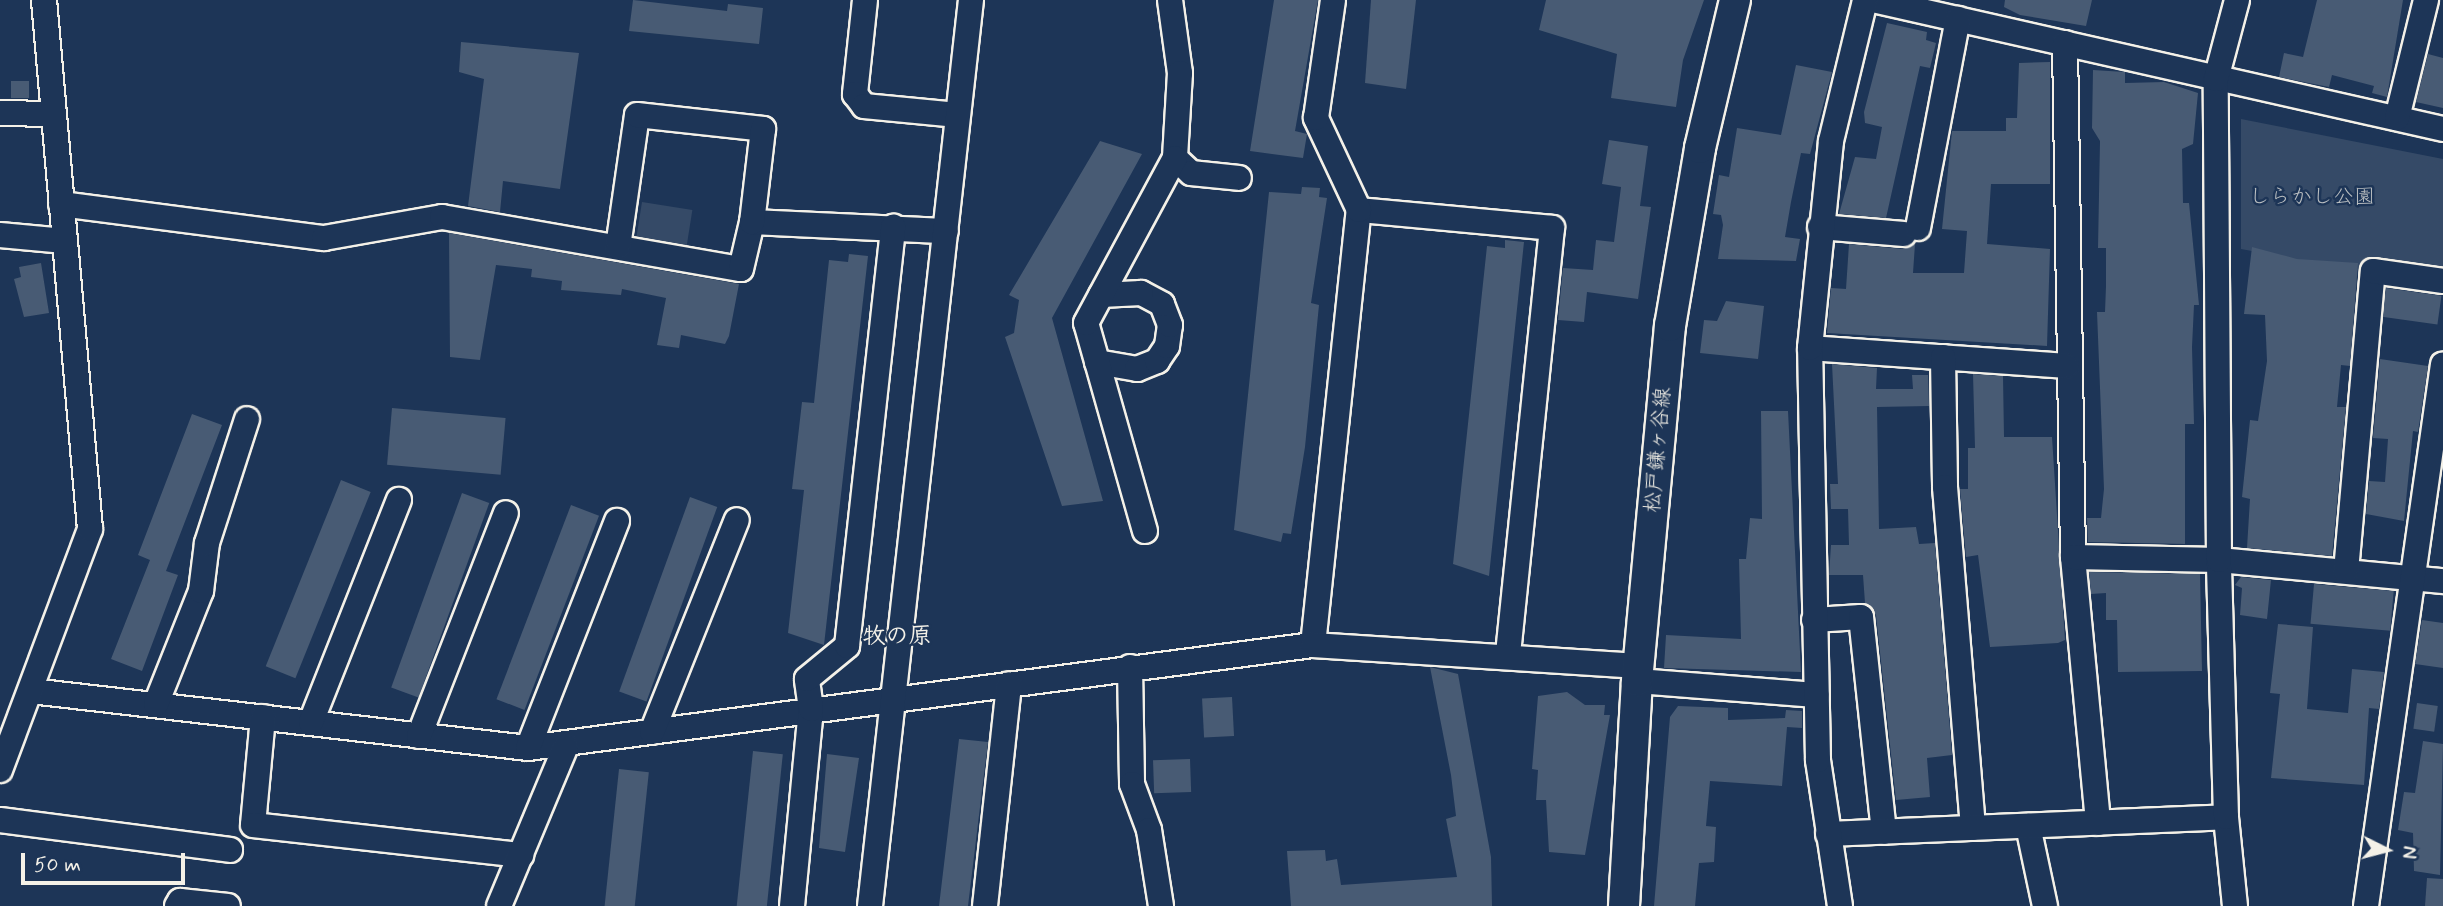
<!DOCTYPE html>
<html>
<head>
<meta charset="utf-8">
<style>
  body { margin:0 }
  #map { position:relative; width:2443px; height:906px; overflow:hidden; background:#1d3557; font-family:Mynerve,"Klee One",sans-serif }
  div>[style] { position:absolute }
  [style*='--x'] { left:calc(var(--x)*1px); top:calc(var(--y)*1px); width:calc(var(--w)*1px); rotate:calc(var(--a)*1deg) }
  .green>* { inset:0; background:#354a67; transform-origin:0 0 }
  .building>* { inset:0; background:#485b74; transform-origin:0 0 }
  .roads { filter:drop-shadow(2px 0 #f4f1e8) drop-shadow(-2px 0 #f4f1e8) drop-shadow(0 2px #f4f1e8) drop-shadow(0 -2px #f4f1e8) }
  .minor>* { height:24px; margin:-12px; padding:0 12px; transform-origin:12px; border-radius:12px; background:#1d3557 }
  .major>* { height:30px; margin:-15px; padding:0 15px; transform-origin:15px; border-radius:15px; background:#1d3557 }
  span { translate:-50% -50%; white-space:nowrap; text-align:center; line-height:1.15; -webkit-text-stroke:5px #1d3557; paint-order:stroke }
  .park-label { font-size:21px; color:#bbbfc1 }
  .street-label { font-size:21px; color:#f4f1e8 }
  .neighbourhood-label { font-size:23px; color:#f4f1e8; font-weight:700 }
  .north { position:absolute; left:2352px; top:815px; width:70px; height:70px; -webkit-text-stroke:5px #1d3557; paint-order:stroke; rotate:96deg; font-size:19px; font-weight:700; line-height:28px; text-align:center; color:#f4f1e8 }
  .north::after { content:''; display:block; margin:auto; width:24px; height:32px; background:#f4f1e8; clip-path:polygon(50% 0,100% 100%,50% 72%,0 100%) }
  .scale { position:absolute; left:21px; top:853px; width:164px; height:32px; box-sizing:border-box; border:4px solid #f4f1e8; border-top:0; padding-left:9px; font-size:21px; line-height:24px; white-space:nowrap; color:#f4f1e8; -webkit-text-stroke:5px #1d3557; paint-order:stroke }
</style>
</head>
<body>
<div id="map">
  <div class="green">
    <div style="clip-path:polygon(2241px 119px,2443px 159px,2443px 286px,2241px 249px)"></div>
    <div style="left:642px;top:202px;width:51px;height:37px;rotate:9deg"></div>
  </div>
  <div class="building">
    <div style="clip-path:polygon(633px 0,727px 11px,728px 4px,763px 8px,759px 44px,629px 31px)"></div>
    <div style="clip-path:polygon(1274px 0,1318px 0,1295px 131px,1307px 134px,1303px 158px,1250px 151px)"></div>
    <div style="clip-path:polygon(1371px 0,1416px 0,1406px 89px,1365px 83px)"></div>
    <div style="clip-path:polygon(1546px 0,1704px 0,1683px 60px,1676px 107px,1611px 98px,1617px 54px,1539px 30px)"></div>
    <div style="clip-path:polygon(2005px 0,2092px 0,2086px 26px,2020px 15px,2004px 7px)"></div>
    <div style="clip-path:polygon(2317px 0,2403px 0,2387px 97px,2372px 93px,2374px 86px,2332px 75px,2329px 87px,2279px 77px,2284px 53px,2303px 57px)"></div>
    <div style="clip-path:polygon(1887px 23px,1927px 32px,1926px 40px,1936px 43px,1930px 68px,1920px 66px,1886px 218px,1839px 214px,1855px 157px,1876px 159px,1882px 127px,1865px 123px,1864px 112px)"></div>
    <div style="clip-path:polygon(461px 42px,579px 53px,560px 189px,503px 181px,500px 212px,468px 206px,484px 79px,459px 72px)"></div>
    <div style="clip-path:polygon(2428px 54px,2443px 58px,2443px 108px,2416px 102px)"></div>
    <div style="clip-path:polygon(2050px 62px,2050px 184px,1991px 184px,1987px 244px,2050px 249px,2047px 346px,1827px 333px,1831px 288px,1846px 289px,1849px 244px,1903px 249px,1915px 244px,1913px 273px,1964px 273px,1967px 231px,1942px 229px,1952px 131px,2006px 131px,2006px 118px,2017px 118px,2019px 63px)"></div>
    <div style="clip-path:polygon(1796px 65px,1832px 72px,1810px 154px,1801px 153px,1791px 202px,1785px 237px,1800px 239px,1796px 261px,1718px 259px,1723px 225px,1721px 215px,1713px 214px,1719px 175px,1729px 177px,1737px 128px,1781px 135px)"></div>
    <div style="clip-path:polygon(2093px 70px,2125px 72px,2125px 83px,2164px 82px,2198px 93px,2193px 144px,2182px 149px,2183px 203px,2189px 203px,2199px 305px,2194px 305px,2192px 347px,2194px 424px,2185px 424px,2185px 544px,2088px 542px,2087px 518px,2101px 518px,2104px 489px,2097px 312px,2105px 312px,2106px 286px,2106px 248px,2098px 248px,2100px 141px,2092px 128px)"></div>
    <div style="left:11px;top:81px;width:18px;height:17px"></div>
    <div style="clip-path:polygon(1609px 140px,1648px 146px,1640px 206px,1651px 207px,1638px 299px,1587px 292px,1584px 322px,1558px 320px,1563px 268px,1593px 270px,1596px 240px,1614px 242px,1621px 187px,1602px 184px)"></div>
    <div style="clip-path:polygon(1100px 141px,1142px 154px,1052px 318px,1103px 501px,1062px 506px,1005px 337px,1014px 333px,1019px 300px,1009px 295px)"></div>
    <div style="clip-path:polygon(1302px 187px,1320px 188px,1319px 197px,1327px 198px,1311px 303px,1319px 305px,1305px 447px,1291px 534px,1283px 533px,1281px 542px,1234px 530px,1269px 192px,1301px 194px)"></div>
    <div style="clip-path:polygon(449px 233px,739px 284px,729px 336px,725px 344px,681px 335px,679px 348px,657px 345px,666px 298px,622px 289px,621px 295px,561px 290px,562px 281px,531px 277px,532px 269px,496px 265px,480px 360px,450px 357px)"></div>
    <div style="clip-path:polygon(1505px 240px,1524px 242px,1489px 576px,1453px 564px,1487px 246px,1505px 248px)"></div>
    <div style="clip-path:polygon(2252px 247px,2297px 259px,2358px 263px,2350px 366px,2341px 365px,2337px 407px,2346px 407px,2332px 556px,2247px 548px,2250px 499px,2242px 497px,2250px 420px,2258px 421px,2267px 361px,2265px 315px,2244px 314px)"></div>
    <div style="clip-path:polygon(849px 254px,868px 256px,824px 645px,788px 633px,804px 490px,792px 489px,802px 402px,814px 403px,829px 260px,848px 262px)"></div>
    <div style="clip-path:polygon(41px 263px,49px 313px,24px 317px,14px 279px,21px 277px,19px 267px)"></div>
    <div style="left:2386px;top:288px;width:56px;height:29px;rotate:8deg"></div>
    <div style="clip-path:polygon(1726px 301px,1764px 306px,1758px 359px,1700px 353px,1704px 320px,1717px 321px)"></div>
    <div style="clip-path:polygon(2380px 359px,2428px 366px,2418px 432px,2413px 431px,2404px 521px,2366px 514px,2369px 481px,2385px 482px,2388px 439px,2373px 438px)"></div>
    <div style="clip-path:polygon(1832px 364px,1877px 368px,1876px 389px,1913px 389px,1912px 375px,1928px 375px,1929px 406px,1877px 407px,1879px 529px,1916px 527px,1919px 544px,1935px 543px,1952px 755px,1927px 758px,1930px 797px,1896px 800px,1876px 615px,1865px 603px,1863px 575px,1829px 575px,1831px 545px,1849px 545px,1848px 509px,1831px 509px,1830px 484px,1838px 484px)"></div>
    <div style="clip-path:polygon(1973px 374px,2003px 376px,2004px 437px,2052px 437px,2065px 640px,2058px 643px,1990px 647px,1978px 555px,1966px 557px,1960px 489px,1968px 489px,1968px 448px,1975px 448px)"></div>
    <div style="left:392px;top:408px;width:114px;height:57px;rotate:5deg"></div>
    <div style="clip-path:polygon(1761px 411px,1788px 411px,1801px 672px,1664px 668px,1666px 635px,1741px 639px,1739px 559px,1746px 559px,1750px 518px,1762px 519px)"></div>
    <div style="clip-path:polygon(192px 414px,222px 425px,166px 571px,178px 575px,142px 671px,111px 659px,150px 560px,138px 555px)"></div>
    <div style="left:341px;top:480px;width:32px;height:201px;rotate:22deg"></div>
    <div style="left:462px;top:493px;width:29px;height:207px;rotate:20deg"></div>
    <div style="left:690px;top:497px;width:29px;height:207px;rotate:20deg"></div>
    <div style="left:571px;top:505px;width:30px;height:208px;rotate:21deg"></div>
    <div style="clip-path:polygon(2089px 572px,2200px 574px,2202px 671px,2118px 672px,2117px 620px,2106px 620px,2106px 593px,2091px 594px)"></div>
    <div style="clip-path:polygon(2241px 577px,2271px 580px,2267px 619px,2240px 615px,2242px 588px,2235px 585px)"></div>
    <div style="left:2314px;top:584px;width:80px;height:40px;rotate:5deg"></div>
    <div style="clip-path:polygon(2422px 620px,2443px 623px,2443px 668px,2415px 664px)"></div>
    <div style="clip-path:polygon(2278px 624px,2313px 627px,2307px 709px,2348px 713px,2352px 669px,2384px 672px,2379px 709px,2369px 708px,2364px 785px,2271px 778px,2280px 694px,2270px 693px)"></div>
    <div style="clip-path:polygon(1430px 667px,1458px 674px,1491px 857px,1492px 906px,1291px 906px,1287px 851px,1325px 850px,1326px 861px,1337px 859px,1341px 885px,1457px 877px,1446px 819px,1456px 816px,1451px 775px)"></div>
    <div style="clip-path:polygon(1567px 692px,1585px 705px,1605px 705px,1604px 715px,1610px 715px,1585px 855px,1549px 852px,1546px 800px,1536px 800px,1538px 770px,1532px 769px,1538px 696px)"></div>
    <div style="left:1232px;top:697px;width:39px;height:30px;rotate:87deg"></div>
    <div style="left:2417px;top:703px;width:21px;height:26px;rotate:8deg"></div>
    <div style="clip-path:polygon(1678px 706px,1728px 708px,1728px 720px,1785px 718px,1786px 710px,1802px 711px,1802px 728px,1787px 727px,1782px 786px,1710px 781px,1706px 826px,1716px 827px,1714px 862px,1699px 863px,1695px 906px,1654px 906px,1670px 717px)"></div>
    <div style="clip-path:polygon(959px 739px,988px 742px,985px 766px,968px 906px,939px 906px)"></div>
    <div style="clip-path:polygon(2423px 741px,2443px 744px,2440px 875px,2414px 871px,2413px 833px,2398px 830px,2404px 792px,2415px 793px)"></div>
    <div style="left:753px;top:751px;width:30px;height:156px;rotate:6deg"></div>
    <div style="clip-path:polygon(827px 754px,859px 758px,845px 852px,819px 848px)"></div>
    <div style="left:1190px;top:759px;width:33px;height:37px;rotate:88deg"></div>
    <div style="left:619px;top:769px;width:30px;height:138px;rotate:6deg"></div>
    <div style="clip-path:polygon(2427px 878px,2443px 879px,2443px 906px,2425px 906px)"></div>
  </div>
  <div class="roads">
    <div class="minor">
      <div style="--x:865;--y:0;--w:95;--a:96.1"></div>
      <div style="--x:855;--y:94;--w:15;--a:53"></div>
      <div style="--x:864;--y:106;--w:94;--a:5.5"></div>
      <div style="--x:1170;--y:0;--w:74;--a:82.2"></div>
      <div style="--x:1180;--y:73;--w:85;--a:93.4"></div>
      <div style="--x:1175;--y:158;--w:22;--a:43"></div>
      <div style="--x:1191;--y:173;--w:48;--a:5.9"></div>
      <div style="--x:1873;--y:0;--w:584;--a:12.75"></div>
      <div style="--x:2065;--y:43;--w:514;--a:89.11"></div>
      <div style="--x:2073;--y:557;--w:267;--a:84.6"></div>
      <div style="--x:0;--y:113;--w:54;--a:1.1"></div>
      <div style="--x:2397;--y:118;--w:122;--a:-76.2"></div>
      <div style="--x:61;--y:204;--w:265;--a:7.4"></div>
      <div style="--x:324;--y:238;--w:120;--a:-10.1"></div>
      <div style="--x:442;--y:217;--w:303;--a:9.9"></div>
      <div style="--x:741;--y:269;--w:48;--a:-76.8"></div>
      <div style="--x:752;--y:222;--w:194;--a:2.7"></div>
      <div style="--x:1359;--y:210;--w:194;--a:5.3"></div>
      <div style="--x:1552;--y:228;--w:431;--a:95.9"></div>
      <div style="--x:1820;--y:227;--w:84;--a:4.8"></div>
      <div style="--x:1918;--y:228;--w:213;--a:-79.2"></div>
      <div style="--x:0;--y:235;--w:65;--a:5.3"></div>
      <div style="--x:618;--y:247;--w:133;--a:-81.8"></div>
      <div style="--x:637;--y:115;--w:127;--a:6.3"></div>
      <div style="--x:763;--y:129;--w:94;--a:96.7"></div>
      <div style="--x:1810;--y:348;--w:257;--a:4"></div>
      <div style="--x:1943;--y:357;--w:130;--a:89.1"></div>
      <div style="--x:1945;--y:487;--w:342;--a:85.3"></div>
      <div style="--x:1097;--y:362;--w:41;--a:9.9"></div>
      <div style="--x:1137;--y:369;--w:22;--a:-22"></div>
      <div style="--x:1157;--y:361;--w:18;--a:-56"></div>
      <div style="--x:1167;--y:346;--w:21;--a:-82"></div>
      <div style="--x:1170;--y:325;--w:22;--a:-111"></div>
      <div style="--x:1162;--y:304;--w:24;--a:-152"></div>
      <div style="--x:1141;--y:293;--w:40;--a:177.1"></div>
      <div style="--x:1145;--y:531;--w:216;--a:-105.8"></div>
      <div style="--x:1086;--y:323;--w:187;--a:-61.7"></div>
      <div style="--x:2073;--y:557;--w:146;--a:1.2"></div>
      <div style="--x:2219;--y:560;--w:225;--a:5.4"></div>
      <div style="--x:2346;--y:571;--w:301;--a:-84.9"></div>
      <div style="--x:2373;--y:271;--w:71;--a:8.1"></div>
      <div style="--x:1814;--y:620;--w:47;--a:-3.7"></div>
      <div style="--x:1861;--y:617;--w:216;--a:83.9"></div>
      <div style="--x:1313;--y:645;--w:437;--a:-84"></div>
      <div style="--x:1359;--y:210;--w:102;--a:-115.1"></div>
      <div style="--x:1316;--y:118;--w:119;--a:-81.8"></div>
      <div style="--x:1130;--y:667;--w:117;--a:89"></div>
      <div style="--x:1132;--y:784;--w:49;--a:69.7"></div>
      <div style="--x:1149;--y:830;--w:77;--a:81"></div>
      <div style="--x:1637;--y:681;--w:180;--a:4.5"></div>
      <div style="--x:31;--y:691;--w:500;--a:6.54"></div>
      <div style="--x:528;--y:748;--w:792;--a:-7.48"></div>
      <div style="--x:1313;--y:645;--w:326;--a:3.7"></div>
      <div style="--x:156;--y:704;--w:122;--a:-68.3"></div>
      <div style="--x:201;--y:591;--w:48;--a:-82.9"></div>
      <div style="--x:207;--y:543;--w:130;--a:-72.1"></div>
      <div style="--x:263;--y:717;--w:108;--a:95.3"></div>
      <div style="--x:253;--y:825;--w:270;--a:6.4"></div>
      <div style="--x:311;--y:722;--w:239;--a:-68.4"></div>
      <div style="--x:652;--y:732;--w:228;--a:-68.2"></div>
      <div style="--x:419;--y:736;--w:239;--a:-68.7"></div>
      <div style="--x:528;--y:748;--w:244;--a:-68.6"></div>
      <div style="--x:0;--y:770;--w:257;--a:-69.5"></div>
      <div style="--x:90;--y:529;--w:531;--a:-94.97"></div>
      <div style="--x:0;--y:820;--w:232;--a:7.4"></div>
      <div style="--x:2028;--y:826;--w:82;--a:78"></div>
      <div style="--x:1828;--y:834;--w:398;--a:-2.4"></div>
      <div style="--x:177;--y:906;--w:6;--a:-59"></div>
      <div style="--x:180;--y:901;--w:48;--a:5.9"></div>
      <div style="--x:499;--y:906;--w:173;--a:-67.3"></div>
      <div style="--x:792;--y:906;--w:198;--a:-84.5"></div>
      <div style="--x:811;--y:709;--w:30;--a:-98"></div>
      <div style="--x:807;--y:679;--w:52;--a:-39.5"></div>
      <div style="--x:847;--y:646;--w:422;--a:-83.7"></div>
      <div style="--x:870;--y:906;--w:912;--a:-83.64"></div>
      <div style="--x:985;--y:906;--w:223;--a:-83.8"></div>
      <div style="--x:1840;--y:906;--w:148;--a:-98.6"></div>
      <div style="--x:1818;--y:760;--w:412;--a:-91.1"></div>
      <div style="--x:1810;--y:348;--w:208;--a:-84.2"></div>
      <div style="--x:1831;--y:141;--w:145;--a:-76.4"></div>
      <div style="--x:2235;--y:906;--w:89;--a:-95.8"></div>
      <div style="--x:2226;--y:817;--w:257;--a:-91.6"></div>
      <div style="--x:2219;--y:560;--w:481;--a:-90.4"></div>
      <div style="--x:2216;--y:79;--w:82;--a:-75.1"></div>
      <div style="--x:2366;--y:906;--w:547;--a:-81.91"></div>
    </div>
    <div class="major">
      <div style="--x:1624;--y:906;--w:225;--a:-86.7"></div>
      <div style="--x:1637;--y:681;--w:357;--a:-84.7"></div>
      <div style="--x:1670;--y:326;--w:181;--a:-80.4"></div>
      <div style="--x:1700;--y:148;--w:152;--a:-76.7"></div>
    </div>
  </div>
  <div class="park-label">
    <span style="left:2312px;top:197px">しらかし公園</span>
  </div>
  <div class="street-label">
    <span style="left:1658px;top:450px;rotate:-85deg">松戸鎌ヶ谷線</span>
  </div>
  <div class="neighbourhood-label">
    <span style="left:897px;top:637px">牧の原</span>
  </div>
  <div class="north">N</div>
  <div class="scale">50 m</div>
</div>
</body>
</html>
